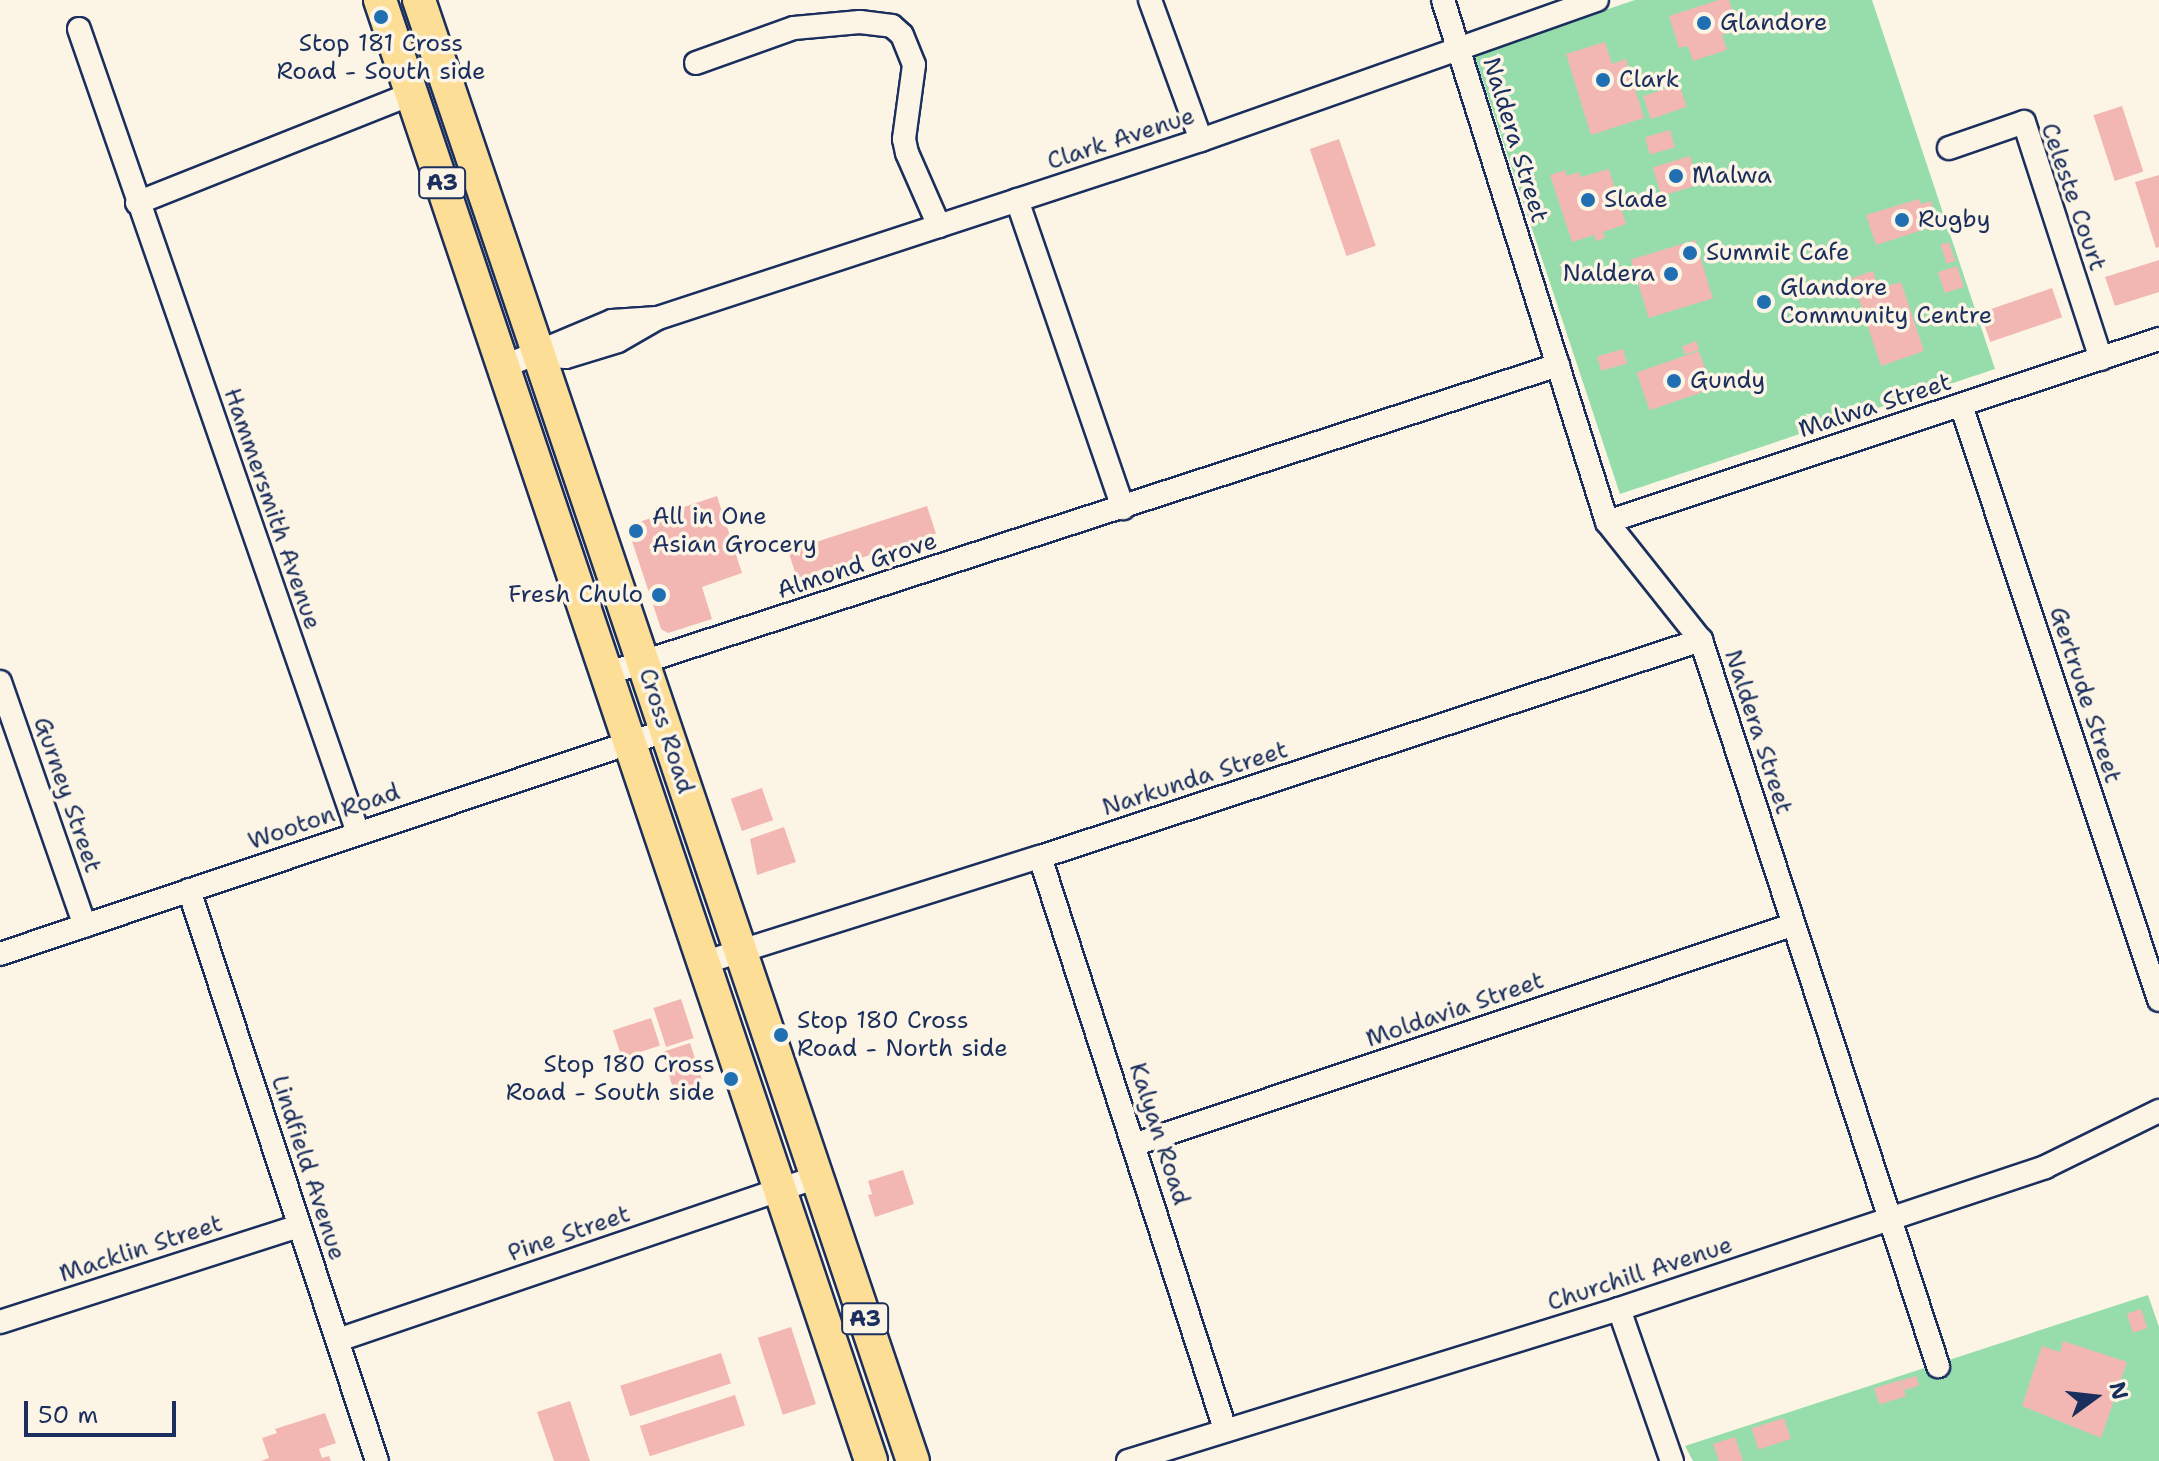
<!DOCTYPE html>
<html>
<head>
<meta charset="utf-8">
<style>
  body { margin:0 }
  #map { position:relative; width:2159px; height:1461px; overflow:hidden; background:#fcf5e5; font-family:"Shantell Sans",sans-serif }
  div>[style] { position:absolute }
  [style*='--x'] { left:calc(var(--x)*1px); top:calc(var(--y)*1px); width:calc(var(--w)*1px); rotate:calc(var(--a)*1deg) }
  .green>* { inset:0; background:#97ddab }
  .building>* { inset:0; background:#f3b7b3; transform-origin:0 0 }
  .roads { filter:drop-shadow(2px 0 #1b2f5e) drop-shadow(-2px 0 #1b2f5e) drop-shadow(0 2px #1b2f5e) drop-shadow(0 -2px #1b2f5e) }
  .minor>* { height:22px; margin:-11px; padding:0 11px; transform-origin:11px; border-radius:11px; background:#fcf5e5 }
  .highway>* { height:32px; margin:-16px; padding:0 16px; transform-origin:16px; border-radius:16px; background:#fdde96 }
  .dots>* { width:22px; height:22px; translate:-50% -50%; box-sizing:border-box; border:4px solid #fcf5e5; border-radius:50% }
  span { translate:-50% -50%; white-space:nowrap; text-align:center; line-height:1.15; -webkit-text-stroke:7px #fcf5e5; paint-order:stroke }
  .shield-label span { padding:2px 6px; background:#fcf5e5; border:2px solid; border-radius:6px; -webkit-text-stroke-width:0 }
  .shield-label { font-size:22px; color:#1b2f5e; font-weight:700 }
  .poi-label { font-size:24px; color:#1b2f5e }
  .left { translate:0 -50%; text-align:left }
  .right { translate:-100% -50%; text-align:right }
  .street-label { font-size:24px; color:#1b2f5e }
  .north { position:absolute; left:2055px; top:1357px; width:80px; height:80px; -webkit-text-stroke:6px #fcf5e5; paint-order:stroke; rotate:75deg; font-size:22px; font-weight:700; line-height:32px; text-align:center; color:#1b2f5e }
  .north::after { content:''; display:block; margin:auto; width:28px; height:36px; background:#1b2f5e; clip-path:polygon(50% 0,100% 100%,50% 72%,0 100%) }
  .scale { position:absolute; left:24px; top:1401px; width:152px; height:36px; box-sizing:border-box; border:4px solid #1b2f5e; border-top:0; padding-left:10px; font-size:24px; line-height:28px; white-space:nowrap; color:#1b2f5e; -webkit-text-stroke:6px #fcf5e5; paint-order:stroke }
</style>
</head>
<body>
<div id="map">
  <div class="green">
    <div style="clip-path:polygon(1635px 0,1872px 0,1995px 369px,1620px 494px,1474px 54px)"></div>
    <div style="clip-path:polygon(2148px 1295px,2159px 1327px,2159px 1461px,1693px 1461px,1685px 1446px)"></div>
  </div>
  <div class="building">
    <div style="clip-path:polygon(1719px 0,1729px 0,1738px 29px,1722px 35px,1727px 50px,1693px 61px,1688px 46px,1679px 48px,1669px 16px)"></div>
    <div style="clip-path:polygon(1605px 42px,1612px 64px,1626px 59px,1644px 118px,1591px 135px,1566px 54px)"></div>
    <div style="left:1679px;top:84px;width:24px;height:38px;rotate:71deg"></div>
    <div style="left:2122px;top:106px;width:69px;height:30px;rotate:72deg"></div>
    <div style="left:1670px;top:130px;width:18px;height:26px;rotate:74deg"></div>
    <div style="left:1339px;top:139px;width:113px;height:31px;rotate:71deg"></div>
    <div style="left:1690px;top:156px;width:30px;height:39px;rotate:73deg"></div>
    <div style="clip-path:polygon(1609px 169px,1626px 224px,1603px 232px,1605px 238px,1596px 241px,1594px 235px,1572px 242px,1550px 175px,1565px 170px,1567px 176px,1579px 172px,1581px 177px)"></div>
    <div style="clip-path:polygon(2159px 175px,2159px 247px,2156px 248px,2135px 182px)"></div>
    <div style="clip-path:polygon(1919px 199px,1921px 204px,1931px 201px,1938px 225px,1876px 245px,1866px 215px)"></div>
    <div style="left:1695px;top:240px;width:61px;height:67px;rotate:73deg"></div>
    <div style="left:1949px;top:242px;width:20px;height:9px;rotate:72deg"></div>
    <div style="clip-path:polygon(2159px 260px,2159px 292px,2115px 306px,2105px 277px)"></div>
    <div style="left:1957px;top:266px;width:22px;height:20px;rotate:72deg"></div>
    <div style="clip-path:polygon(1873px 271px,1879px 289px,1901px 282px,1924px 351px,1881px 366px,1852px 278px)"></div>
    <div style="left:2052px;top:288px;width:31px;height:76px;rotate:71deg"></div>
    <div style="left:1696px;top:341px;width:9px;height:15px;rotate:69deg"></div>
    <div style="left:1623px;top:349px;width:15px;height:27px;rotate:74deg"></div>
    <div style="left:1699px;top:351px;width:40px;height:66px;rotate:71deg"></div>
    <div style="clip-path:polygon(717px 496px,742px 573px,702px 587px,712px 619px,668px 633px,661px 629px,627px 526px)"></div>
    <div style="left:927px;top:506px;width:29px;height:146px;rotate:72deg"></div>
    <div style="left:762px;top:788px;width:34px;height:33px;rotate:71deg"></div>
    <div style="clip-path:polygon(784px 827px,796px 862px,757px 875px,750px 839px)"></div>
    <div style="left:681px;top:999px;width:41px;height:29px;rotate:72deg"></div>
    <div style="left:651px;top:1018px;width:29px;height:40px;rotate:72deg"></div>
    <div style="left:690px;top:1043px;width:41px;height:30px;rotate:72deg"></div>
    <div style="clip-path:polygon(903px 1170px,914px 1204px,875px 1217px,868px 1195px,872px 1194px,868px 1181px)"></div>
    <div style="left:2141px;top:1309px;width:20px;height:15px;rotate:72deg"></div>
    <div style="left:791px;top:1327px;width:81px;height:35px;rotate:72deg"></div>
    <div style="clip-path:polygon(2063px 1341px,2127px 1362px,2101px 1438px,2022px 1406px,2042px 1346px,2060px 1352px)"></div>
    <div style="left:721px;top:1353px;width:32px;height:106px;rotate:72deg"></div>
    <div style="left:1916px;top:1376px;width:10px;height:15px;rotate:73deg"></div>
    <div style="left:1901px;top:1380px;width:17px;height:28px;rotate:73deg"></div>
    <div style="left:735px;top:1395px;width:32px;height:100px;rotate:72deg"></div>
    <div style="clip-path:polygon(570px 1401px,590px 1461px,554px 1461px,537px 1412px)"></div>
    <div style="clip-path:polygon(325px 1413px,336px 1443px,319px 1449px,322px 1458px,329px 1456px,331px 1461px,261px 1461px,269px 1458px,262px 1438px,277px 1433px,275px 1429px)"></div>
    <div style="left:1784px;top:1418px;width:22px;height:34px;rotate:72deg"></div>
    <div style="clip-path:polygon(1735px 1437px,1743px 1461px,1719px 1461px,1713px 1444px)"></div>
  </div>
  <div class="roads">
    <div class="minor">
      <div style="--x:1150;--y:0;--w:149;--a:70"></div>
      <div style="--x:1443;--y:0;--w:547;--a:72.56"></div>
      <div style="--x:1607;--y:522;--w:151;--a:51.5"></div>
      <div style="--x:1701;--y:640;--w:764;--a:71.92"></div>
      <div style="--x:79;--y:29;--w:851;--a:70.86"></div>
      <div style="--x:696;--y:63;--w:104;--a:-19.7"></div>
      <div style="--x:794;--y:28;--w:66;--a:-5.2"></div>
      <div style="--x:860;--y:22;--w:32;--a:7"></div>
      <div style="--x:892;--y:26;--w:13;--a:42"></div>
      <div style="--x:902;--y:35;--w:32;--a:68"></div>
      <div style="--x:914;--y:65;--w:75;--a:97.7"></div>
      <div style="--x:904;--y:139;--w:14;--a:78"></div>
      <div style="--x:907;--y:153;--w:80;--a:66.3"></div>
      <div style="--x:1949;--y:148;--w:79;--a:-19.1"></div>
      <div style="--x:2024;--y:122;--w:249;--a:72"></div>
      <div style="--x:1017;--y:200;--w:326;--a:71"></div>
      <div style="--x:137;--y:203;--w:297;--a:-21.7"></div>
      <div style="--x:538;--y:355;--w:28;--a:4"></div>
      <div style="--x:566;--y:357;--w:54;--a:-17.1"></div>
      <div style="--x:618;--y:341;--w:46;--a:-29.9"></div>
      <div style="--x:658;--y:318;--w:571;--a:-18.15"></div>
      <div style="--x:1201;--y:140;--w:420;--a:-19.5"></div>
      <div style="--x:503;--y:367;--w:118;--a:-22.9"></div>
      <div style="--x:612;--y:321;--w:45;--a:-3.8"></div>
      <div style="--x:1961;--y:405;--w:627;--a:71.59"></div>
      <div style="--x:1607;--y:522;--w:582;--a:-18.34"></div>
      <div style="--x:606;--y:674;--w:1001;--a:-17.98"></div>
      <div style="--x:0;--y:682;--w:258;--a:70.8"></div>
      <div style="--x:1040;--y:857;--w:601;--a:72.08"></div>
      <div style="--x:189;--y:890;--w:601;--a:71.78"></div>
      <div style="--x:0;--y:954;--w:701;--a:-18.54"></div>
      <div style="--x:703;--y:963;--w:353;--a:-17.5"></div>
      <div style="--x:1040;--y:857;--w:696;--a:-18.17"></div>
      <div style="--x:1136;--y:1144;--w:692;--a:-18.46"></div>
      <div style="--x:1619;--y:1309;--w:161;--a:70.8"></div>
      <div style="--x:0;--y:1322;--w:314;--a:-17.8"></div>
      <div style="--x:338;--y:1340;--w:506;--a:-18.79"></div>
      <div style="--x:1128;--y:1461;--w:514;--a:-17.2"></div>
      <div style="--x:1619;--y:1309;--w:449;--a:-18.4"></div>
      <div style="--x:2045;--y:1167;--w:127;--a:-26.2"></div>
    </div>
    <div class="highway">
      <div style="--x:380;--y:0;--w:1541;--a:71.42"></div>
      <div style="--x:419;--y:0;--w:1542;--a:71.32"></div>
    </div>
  </div>
  <div class="dots">
    <div style="left:381px;top:17px;background:#1f6fb2"></div>
    <div style="left:1704px;top:23px;background:#1f6fb2"></div>
    <div style="left:1603px;top:80px;background:#1f6fb2"></div>
    <div style="left:1676px;top:176px;background:#1f6fb2"></div>
    <div style="left:1588px;top:200px;background:#1f6fb2"></div>
    <div style="left:1902px;top:220px;background:#1f6fb2"></div>
    <div style="left:1690px;top:253px;background:#1f6fb2"></div>
    <div style="left:1671px;top:274px;background:#1f6fb2"></div>
    <div style="left:1764px;top:302px;background:#1f6fb2"></div>
    <div style="left:1674px;top:381px;background:#1f6fb2"></div>
    <div style="left:636px;top:531px;background:#1f6fb2"></div>
    <div style="left:659px;top:595px;background:#1f6fb2"></div>
    <div style="left:781px;top:1035px;background:#1f6fb2"></div>
    <div style="left:731px;top:1079px;background:#1f6fb2"></div>
  </div>
  <div class="shield-label">
    <span style="left:442px;top:183px">A3</span>
    <span style="left:865px;top:1319px">A3</span>
  </div>
  <div class="poi-label">
    <span class="left" style="left:1720px;top:23px">Glandore</span>
    <span style="left:381px;top:58px">Stop 181 Cross<br>Road - South side</span>
    <span class="left" style="left:1619px;top:80px">Clark</span>
    <span class="left" style="left:1692px;top:176px">Malwa</span>
    <span class="left" style="left:1604px;top:200px">Slade</span>
    <span class="left" style="left:1918px;top:220px">Rugby</span>
    <span class="left" style="left:1706px;top:253px">Summit Cafe</span>
    <span class="right" style="left:1655px;top:274px">Naldera</span>
    <span class="left" style="left:1780px;top:302px">Glandore<br>Community Centre</span>
    <span class="left" style="left:1690px;top:381px">Gundy</span>
    <span class="left" style="left:652px;top:531px">All in One<br>Asian Grocery</span>
    <span class="right" style="left:643px;top:595px">Fresh Chulo</span>
    <span class="left" style="left:797px;top:1035px">Stop 180 Cross<br>Road - North side</span>
    <span class="right" style="left:715px;top:1079px">Stop 180 Cross<br>Road - South side</span>
  </div>
  <div class="street-label">
    <span style="left:1121px;top:139px;rotate:-18deg">Clark Avenue</span>
    <span style="left:1515px;top:140px;rotate:73deg">Naldera Street</span>
    <span style="left:2073px;top:197px;rotate:71deg">Celeste Court</span>
    <span style="left:1875px;top:406px;rotate:-18deg">Malwa Street</span>
    <span style="left:272px;top:509px;rotate:71deg">Hammersmith Avenue</span>
    <span style="left:857px;top:566px;rotate:-18deg">Almond Grove</span>
    <span style="left:2085px;top:695px;rotate:72deg">Gertrude Street</span>
    <span style="left:666px;top:731px;rotate:72deg">Cross Road</span>
    <span style="left:1758px;top:732px;rotate:72deg">Naldera Street</span>
    <span style="left:1195px;top:779px;rotate:-18deg">Narkunda Street</span>
    <span style="left:67px;top:795px;rotate:71deg">Gurney Street</span>
    <span style="left:324px;top:817px;rotate:-19deg">Wooton Road</span>
    <span style="left:1455px;top:1010px;rotate:-19deg">Moldavia Street</span>
    <span style="left:1159px;top:1134px;rotate:72deg">Kalyan Road</span>
    <span style="left:308px;top:1168px;rotate:72deg">Lindfield Avenue</span>
    <span style="left:569px;top:1234px;rotate:-19deg">Pine Street</span>
    <span style="left:141px;top:1249px;rotate:-18deg">Macklin Street</span>
    <span style="left:1640px;top:1274px;rotate:-18deg">Churchill Avenue</span>
  </div>
  <div class="north">N</div>
  <div class="scale">50 m</div>
</div>
</body>
</html>
